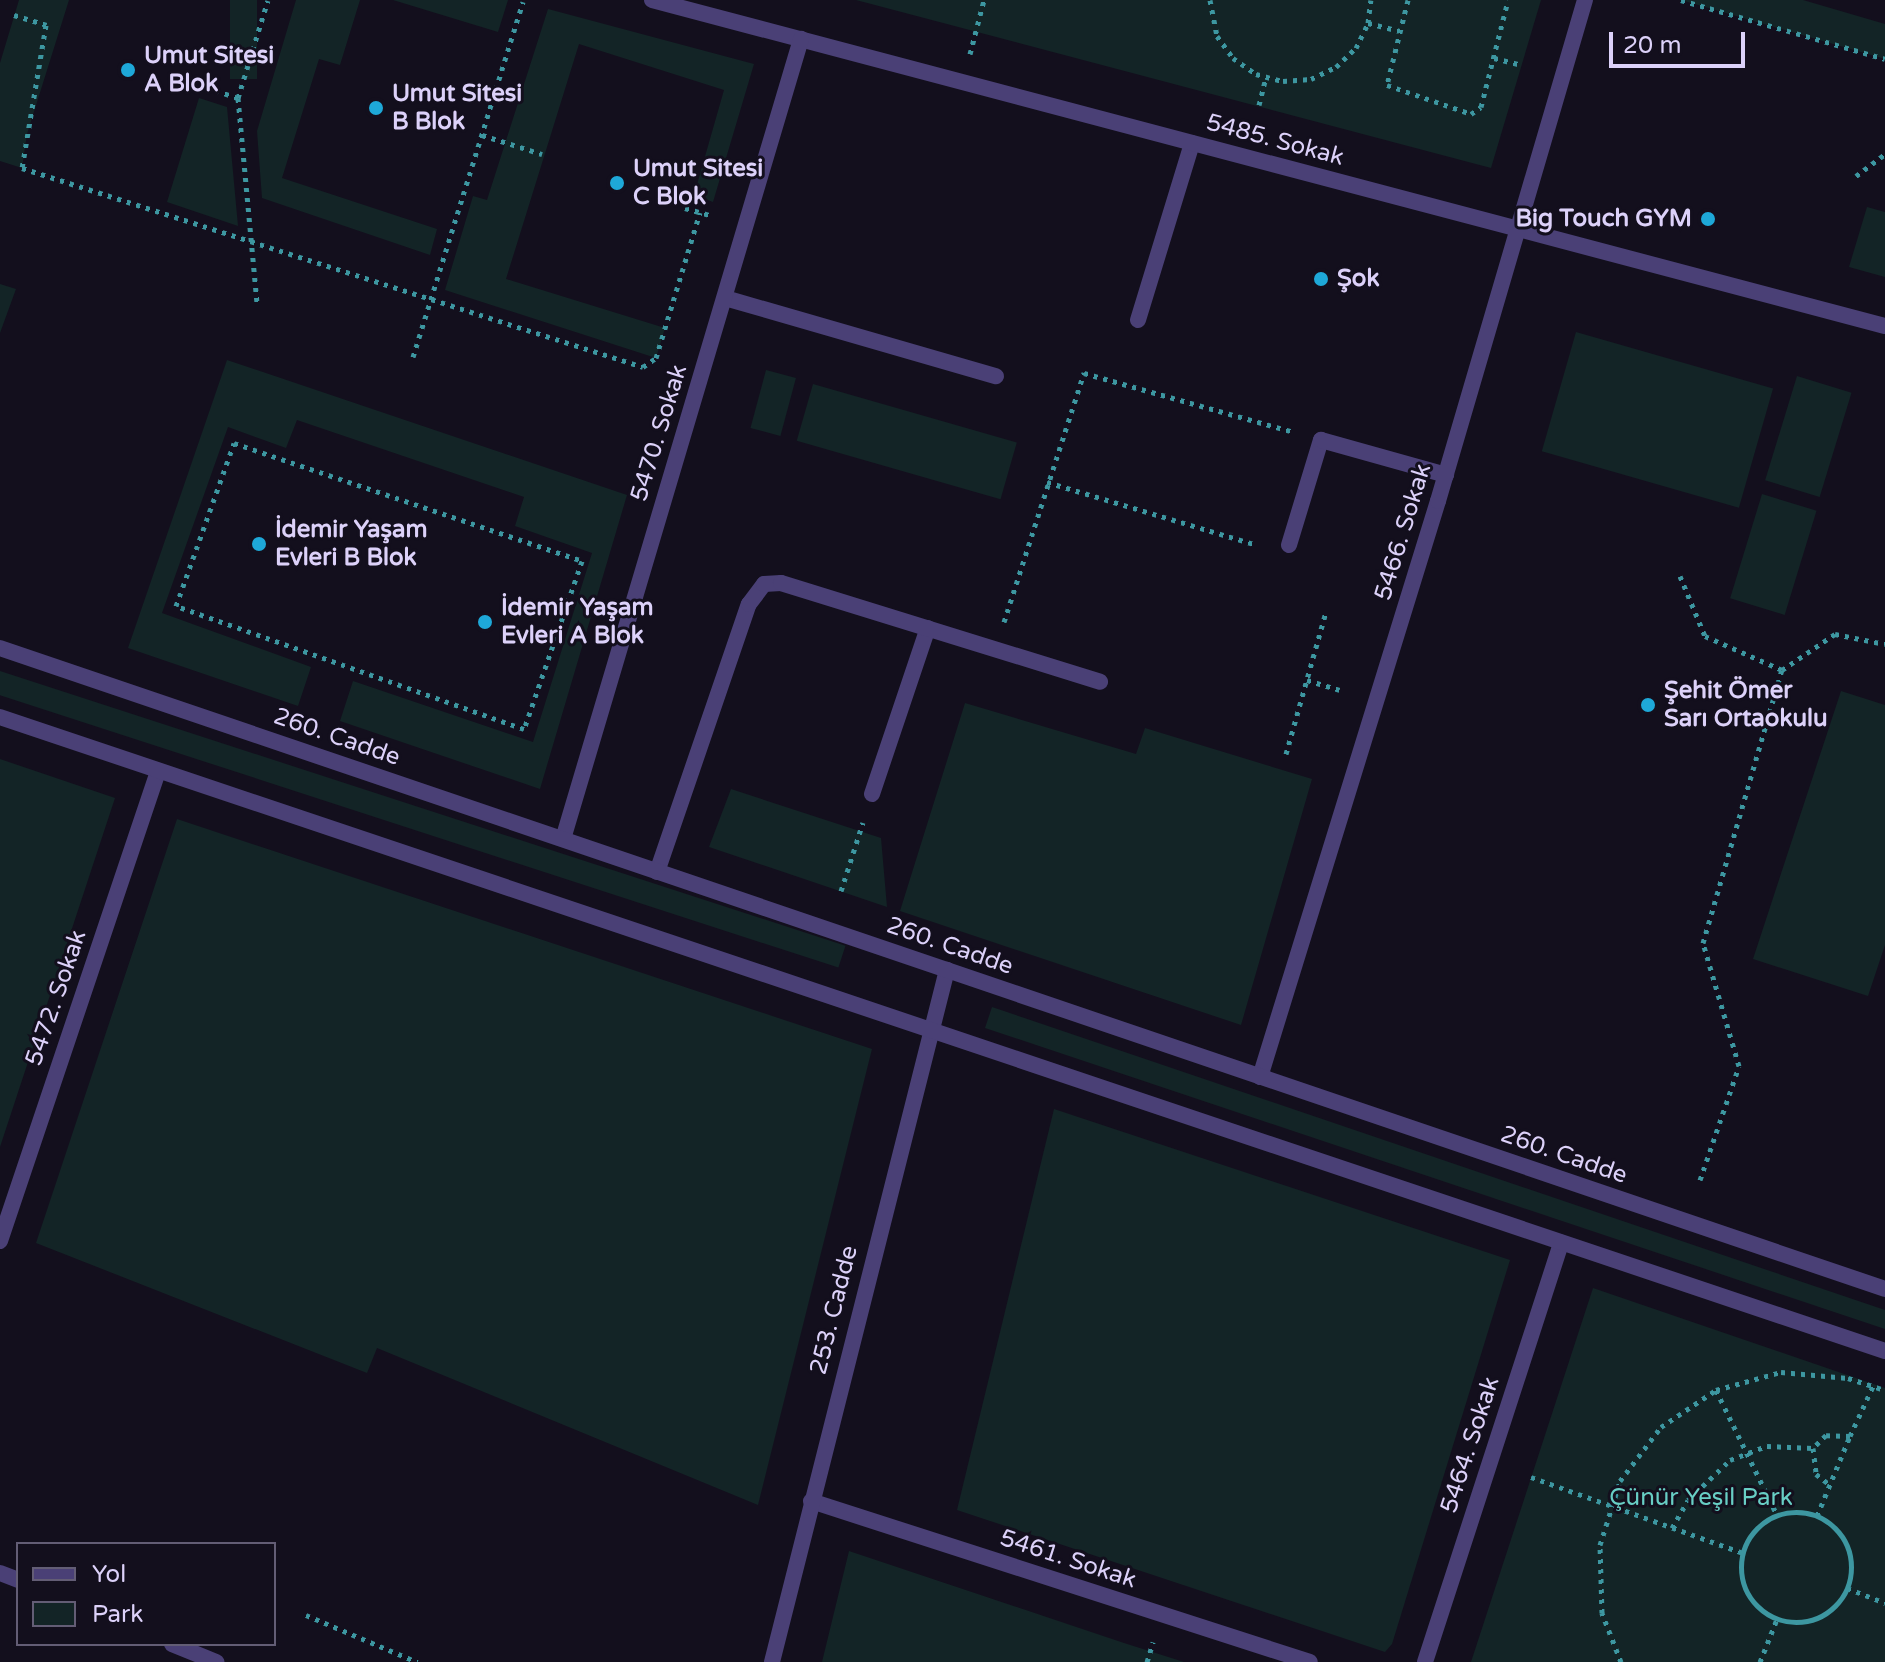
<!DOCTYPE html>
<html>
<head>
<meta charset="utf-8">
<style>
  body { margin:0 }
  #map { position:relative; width:1885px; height:1662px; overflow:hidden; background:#130f1d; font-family:"Varela Round",sans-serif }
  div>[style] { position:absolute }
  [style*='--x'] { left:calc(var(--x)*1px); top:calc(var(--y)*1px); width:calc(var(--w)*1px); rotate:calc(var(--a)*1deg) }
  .green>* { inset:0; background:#132426; transform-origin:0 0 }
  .path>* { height:5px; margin-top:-2.5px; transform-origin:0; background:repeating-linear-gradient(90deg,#3d97a1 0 4px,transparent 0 10px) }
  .path>.ring { margin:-2.5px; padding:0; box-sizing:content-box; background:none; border:5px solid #3d97a1; border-radius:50% }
  .service>* { height:16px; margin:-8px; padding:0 8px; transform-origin:8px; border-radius:8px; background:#4a4076 }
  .minor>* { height:16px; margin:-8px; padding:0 8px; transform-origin:8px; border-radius:8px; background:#4a4076 }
  .tertiary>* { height:16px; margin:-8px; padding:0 8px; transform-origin:8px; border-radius:8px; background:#4a4076 }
  .dots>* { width:22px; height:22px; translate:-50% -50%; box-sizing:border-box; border:4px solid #130f1d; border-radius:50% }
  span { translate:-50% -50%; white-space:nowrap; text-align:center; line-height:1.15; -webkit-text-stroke:6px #130f1d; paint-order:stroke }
  .poi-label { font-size:24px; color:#dcd1f9; font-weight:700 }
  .left { translate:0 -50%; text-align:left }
  .right { translate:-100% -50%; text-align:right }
  .street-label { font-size:24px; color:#dcd1f9 }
  .park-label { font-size:24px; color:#68cec5 }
  .legend { position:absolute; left:16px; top:1542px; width:260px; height:104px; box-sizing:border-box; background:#130f1d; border:2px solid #635d75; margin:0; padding:10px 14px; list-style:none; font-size:24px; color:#dcd1f9 }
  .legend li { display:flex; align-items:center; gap:16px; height:40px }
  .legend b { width:40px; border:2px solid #635d75 }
  .scale { position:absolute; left:1609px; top:32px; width:136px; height:36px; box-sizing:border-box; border:4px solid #dcd1f9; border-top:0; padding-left:10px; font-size:24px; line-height:28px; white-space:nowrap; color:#dcd1f9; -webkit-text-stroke:6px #130f1d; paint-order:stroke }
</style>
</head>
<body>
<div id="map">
  <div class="green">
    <div style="clip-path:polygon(19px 0,69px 0,27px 134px,22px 168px,0 161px,0 63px)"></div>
    <div style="left:230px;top:0;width:27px;height:79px"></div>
    <div style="clip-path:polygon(296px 0,360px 0,340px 65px,319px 59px,282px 178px,437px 229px,430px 255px,262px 198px,257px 131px)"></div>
    <div style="clip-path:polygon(393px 0,508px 0,498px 32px)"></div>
    <div style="clip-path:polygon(856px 0,1541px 0,1491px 168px)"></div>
    <div style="clip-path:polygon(1681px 0,1803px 0,1885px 24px,1885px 59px)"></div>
    <div style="clip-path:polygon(548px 9px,754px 64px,713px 202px,694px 195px,724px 90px,579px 44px,506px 279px,665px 328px,656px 358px,445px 290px,473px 196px,487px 200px)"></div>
    <div style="clip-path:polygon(199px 98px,227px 107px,238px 226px,167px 202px)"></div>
    <div style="clip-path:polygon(1867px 207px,1885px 212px,1885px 277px,1849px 267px)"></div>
    <div style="clip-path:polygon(0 284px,16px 289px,0 333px)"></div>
    <div style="left:1576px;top:332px;width:205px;height:124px;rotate:16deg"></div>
    <div style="clip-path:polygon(227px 360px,627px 495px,540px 789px,340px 721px,353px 681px,533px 742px,592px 553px,515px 526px,524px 497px,297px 420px,286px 448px,228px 427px,162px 613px,311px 667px,298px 706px,128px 648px)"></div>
    <div style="left:766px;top:370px;width:31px;height:60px;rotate:15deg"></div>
    <div style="left:1797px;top:376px;width:57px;height:109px;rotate:17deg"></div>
    <div style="left:813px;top:384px;width:212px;height:59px;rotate:16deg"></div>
    <div style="left:1762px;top:494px;width:57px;height:109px;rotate:17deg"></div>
    <div style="left:0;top:671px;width:889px;height:23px;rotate:18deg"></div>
    <div style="clip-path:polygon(1841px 691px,1885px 705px,1885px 945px,1868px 996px,1753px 959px)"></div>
    <div style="clip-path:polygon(965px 703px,1136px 754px,1145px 728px,1312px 779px,1241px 1025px,900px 911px)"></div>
    <div style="clip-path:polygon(0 759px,115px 798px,0 1147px)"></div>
    <div style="clip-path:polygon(731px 789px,881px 838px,887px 907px,709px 847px)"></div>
    <div style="clip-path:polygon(177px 819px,872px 1049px,758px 1505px,377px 1348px,367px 1373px,36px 1243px)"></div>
    <div style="clip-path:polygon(992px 1007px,1885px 1310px,1885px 1329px,985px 1028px)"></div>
    <div style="clip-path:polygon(1054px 1109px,1510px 1260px,1392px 1644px,1385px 1652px,957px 1510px)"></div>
    <div style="clip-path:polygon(1593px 1288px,1885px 1388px,1885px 1662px,1471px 1662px)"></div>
    <div style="clip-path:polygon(849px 1551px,1124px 1643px,1184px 1662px,822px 1662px)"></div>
  </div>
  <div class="path">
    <div style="--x:1210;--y:0;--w:37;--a:79"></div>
    <div style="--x:1217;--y:36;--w:27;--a:54"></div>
    <div style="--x:1233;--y:58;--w:28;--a:35"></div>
    <div style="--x:1256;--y:74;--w:28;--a:15"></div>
    <div style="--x:1283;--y:81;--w:28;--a:-4"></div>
    <div style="--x:1311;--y:79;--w:28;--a:-26"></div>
    <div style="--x:1336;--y:67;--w:28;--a:-44"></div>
    <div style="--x:1356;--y:48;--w:28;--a:-64"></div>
    <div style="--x:1368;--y:23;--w:32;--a:14"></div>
    <div style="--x:1408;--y:0;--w:88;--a:103.9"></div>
    <div style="--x:1387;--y:85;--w:89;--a:19"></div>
    <div style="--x:1471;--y:114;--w:12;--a:-35"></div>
    <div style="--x:1481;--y:107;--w:110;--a:-75.8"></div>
    <div style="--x:1681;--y:0;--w:212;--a:16.1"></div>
    <div style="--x:14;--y:15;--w:34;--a:17"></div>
    <div style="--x:46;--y:25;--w:145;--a:99.5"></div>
    <div style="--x:22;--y:168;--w:652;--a:17.77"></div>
    <div style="--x:643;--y:367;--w:16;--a:-35"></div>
    <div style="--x:656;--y:358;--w:152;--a:-73.2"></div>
    <div style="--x:1368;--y:23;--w:23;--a:-83"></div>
    <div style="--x:970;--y:54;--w:56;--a:-75.5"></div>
    <div style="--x:1494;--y:58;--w:29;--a:14"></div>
    <div style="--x:206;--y:87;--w:34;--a:19"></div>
    <div style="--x:238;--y:98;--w:207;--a:84.7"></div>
    <div style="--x:238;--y:98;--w:102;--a:-73"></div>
    <div style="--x:1259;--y:105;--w:29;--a:-76"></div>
    <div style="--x:482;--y:135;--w:63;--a:17.6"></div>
    <div style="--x:1856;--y:176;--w:36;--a:-37"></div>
    <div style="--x:685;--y:208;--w:26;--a:16"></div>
    <div style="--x:413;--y:357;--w:372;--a:-72.8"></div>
    <div style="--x:234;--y:443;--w:367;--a:18.7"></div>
    <div style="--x:582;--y:561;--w:178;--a:109"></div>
    <div style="--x:524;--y:729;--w:369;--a:-160.5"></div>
    <div style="--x:176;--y:606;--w:173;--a:-70.4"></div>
    <div style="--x:1047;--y:482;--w:219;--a:16.7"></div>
    <div style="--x:1680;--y:576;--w:65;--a:67.4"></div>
    <div style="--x:1705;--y:636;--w:84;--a:23.8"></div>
    <div style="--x:1782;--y:670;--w:64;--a:-34.2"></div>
    <div style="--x:1835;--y:634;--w:51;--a:11.3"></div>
    <div style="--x:1004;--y:622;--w:262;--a:-72.2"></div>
    <div style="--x:1084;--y:373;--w:215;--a:15.7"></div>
    <div style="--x:1307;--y:680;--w:34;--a:17"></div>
    <div style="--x:1286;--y:754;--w:148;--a:-74.3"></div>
    <div style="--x:841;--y:891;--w:72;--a:-72.3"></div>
    <div style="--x:1700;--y:1180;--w:120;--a:-71.1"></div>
    <div style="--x:1739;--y:1066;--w:128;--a:-106.3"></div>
    <div style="--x:1703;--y:943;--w:284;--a:-73.9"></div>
    <div style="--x:1716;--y:1390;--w:139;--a:64"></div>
    <div style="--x:1850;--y:1436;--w:57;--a:-65.2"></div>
    <div style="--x:1531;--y:1477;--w:225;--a:19.7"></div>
    <div class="ring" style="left:1741px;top:1512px;width:105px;height:105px"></div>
    <div style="--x:1817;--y:1516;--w:87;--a:-67.6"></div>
    <div style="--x:1850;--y:1436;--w:24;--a:-178"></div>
    <div style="--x:1826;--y:1435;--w:18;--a:135"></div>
    <div style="--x:1813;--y:1448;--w:26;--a:83"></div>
    <div style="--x:1816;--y:1474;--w:16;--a:38"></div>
    <div style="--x:1672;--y:1528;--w:32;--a:-60"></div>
    <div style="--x:1688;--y:1500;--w:58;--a:-43.6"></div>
    <div style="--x:1730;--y:1460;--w:40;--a:-21"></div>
    <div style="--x:1767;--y:1446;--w:46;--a:2.5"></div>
    <div style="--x:1847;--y:1588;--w:41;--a:21.5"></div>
    <div style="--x:306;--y:1615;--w:121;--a:22.9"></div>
    <div style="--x:1147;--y:1662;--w:21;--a:-73"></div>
    <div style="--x:1621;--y:1662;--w:53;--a:-111.2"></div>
    <div style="--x:1602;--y:1613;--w:68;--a:-91.7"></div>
    <div style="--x:1600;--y:1545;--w:67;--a:-72.6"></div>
    <div style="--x:1620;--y:1481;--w:68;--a:-52.8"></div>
    <div style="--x:1661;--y:1427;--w:66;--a:-33.9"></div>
    <div style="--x:1716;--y:1390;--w:67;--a:-15.5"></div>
    <div style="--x:1781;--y:1372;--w:67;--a:5.1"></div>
    <div style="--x:1848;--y:1378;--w:39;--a:18"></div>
    <div style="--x:1760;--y:1662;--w:46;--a:-68.4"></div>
  </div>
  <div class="service">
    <div style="--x:725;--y:298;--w:282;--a:16.1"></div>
    <div style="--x:1138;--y:320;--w:185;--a:-73"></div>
    <div style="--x:1289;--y:545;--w:110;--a:-73.1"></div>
    <div style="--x:1321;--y:440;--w:130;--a:15.6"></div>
    <div style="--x:872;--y:794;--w:175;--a:-71.4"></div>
    <div style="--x:657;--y:872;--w:283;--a:-71.1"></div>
    <div style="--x:749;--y:604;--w:25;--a:-53"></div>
    <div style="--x:764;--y:584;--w:17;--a:-3"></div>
    <div style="--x:781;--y:583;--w:334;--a:17.2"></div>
  </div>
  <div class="minor">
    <div style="--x:652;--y:0;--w:1275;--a:14.81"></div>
    <div style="--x:563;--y:839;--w:835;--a:-73.43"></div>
    <div style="--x:1260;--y:1077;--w:603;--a:-72.83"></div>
    <div style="--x:1438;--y:501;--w:522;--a:-73.65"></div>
    <div style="--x:0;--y:1241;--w:496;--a:-71.4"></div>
    <div style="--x:811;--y:1501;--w:524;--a:17.88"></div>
    <div style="--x:0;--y:1573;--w:19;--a:21"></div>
    <div style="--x:172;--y:1644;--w:48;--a:22.2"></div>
    <div style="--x:772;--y:1662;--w:714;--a:-75.81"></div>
    <div style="--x:1425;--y:1662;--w:441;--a:-72"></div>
  </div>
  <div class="tertiary">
    <div style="--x:0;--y:648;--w:1991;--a:18.78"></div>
    <div style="--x:0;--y:717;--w:1989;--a:18.59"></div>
  </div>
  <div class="dots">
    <div style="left:128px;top:70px;background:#1ea8d8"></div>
    <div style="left:376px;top:108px;background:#1ea8d8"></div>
    <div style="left:617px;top:183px;background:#1ea8d8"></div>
    <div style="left:1708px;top:219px;background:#1ea8d8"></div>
    <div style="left:1321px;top:279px;background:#1ea8d8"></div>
    <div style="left:259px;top:544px;background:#1ea8d8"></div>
    <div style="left:485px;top:622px;background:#1ea8d8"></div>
    <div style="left:1648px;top:705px;background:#1ea8d8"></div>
  </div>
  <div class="poi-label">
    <span class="left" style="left:144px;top:70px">Umut Sitesi<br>A Blok</span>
    <span class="left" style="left:392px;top:108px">Umut Sitesi<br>B Blok</span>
    <span class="left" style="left:633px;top:183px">Umut Sitesi<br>C Blok</span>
    <span class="right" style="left:1692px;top:219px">Big Touch GYM</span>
    <span class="left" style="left:1337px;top:279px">Şok</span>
    <span class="left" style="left:275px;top:544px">İdemir Yaşam<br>Evleri B Blok</span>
    <span class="left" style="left:501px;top:622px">İdemir Yaşam<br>Evleri A Blok</span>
    <span class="left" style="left:1664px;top:705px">Şehit Ömer<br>Sarı Ortaokulu</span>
  </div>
  <div class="street-label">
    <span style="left:1275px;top:140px;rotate:15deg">5485. Sokak</span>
    <span style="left:659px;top:433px;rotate:-73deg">5470. Sokak</span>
    <span style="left:1403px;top:532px;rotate:-73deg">5466. Sokak</span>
    <span style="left:337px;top:737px;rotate:19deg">260. Cadde</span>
    <span style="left:950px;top:946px;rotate:19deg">260. Cadde</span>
    <span style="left:56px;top:998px;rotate:-71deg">5472. Sokak</span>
    <span style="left:1564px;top:1155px;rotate:19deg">260. Cadde</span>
    <span style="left:834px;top:1310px;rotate:-76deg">253. Cadde</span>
    <span style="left:1470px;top:1445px;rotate:-72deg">5464. Sokak</span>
    <span style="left:1068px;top:1559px;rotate:18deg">5461. Sokak</span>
  </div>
  <div class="park-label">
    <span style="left:1701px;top:1498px">Çünür Yeşil Park</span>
  </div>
  <ul class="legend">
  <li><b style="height:10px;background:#4a4076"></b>Yol</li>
  <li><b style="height:22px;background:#132426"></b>Park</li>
  </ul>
  <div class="scale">20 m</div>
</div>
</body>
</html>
